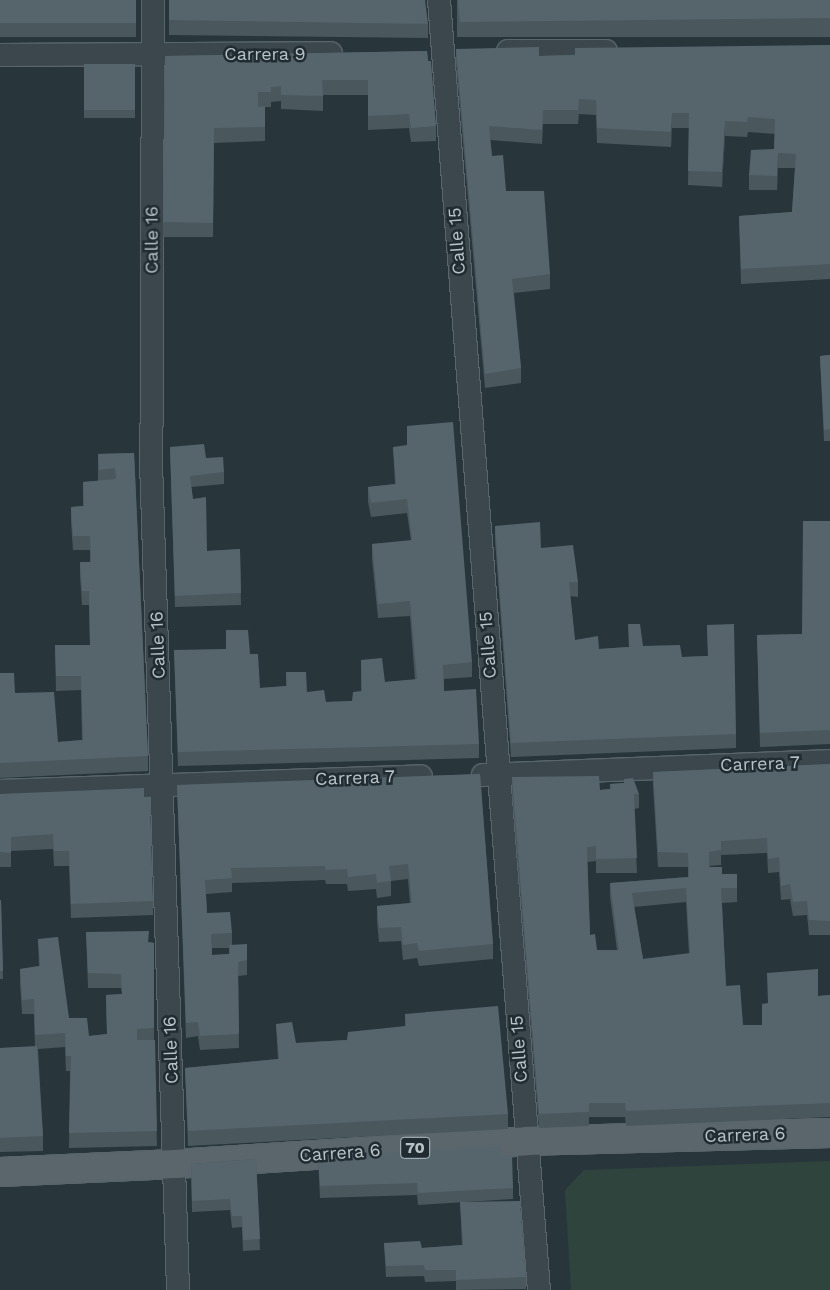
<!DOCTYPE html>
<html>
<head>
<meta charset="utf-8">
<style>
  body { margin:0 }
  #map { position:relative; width:830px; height:1290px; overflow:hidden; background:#28363c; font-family:"Work Sans",sans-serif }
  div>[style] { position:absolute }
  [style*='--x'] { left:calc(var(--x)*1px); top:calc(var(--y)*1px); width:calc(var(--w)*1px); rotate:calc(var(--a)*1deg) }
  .green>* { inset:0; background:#30443e }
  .roads { filter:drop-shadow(1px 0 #59656a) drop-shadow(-1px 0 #59656a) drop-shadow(0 1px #59656a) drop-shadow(0 -1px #59656a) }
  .street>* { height:22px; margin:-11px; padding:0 11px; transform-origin:11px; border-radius:11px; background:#3b474c }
  .primary>* { height:28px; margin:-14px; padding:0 14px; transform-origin:14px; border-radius:14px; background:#5a666c }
  .wall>* { inset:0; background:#4a575d; transform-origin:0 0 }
  .shaded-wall>* { inset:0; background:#3c474c }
  .building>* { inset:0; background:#56656c; transform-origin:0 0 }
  span { translate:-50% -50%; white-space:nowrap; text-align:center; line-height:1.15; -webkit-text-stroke:5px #202c31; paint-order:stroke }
  .shield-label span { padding:1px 4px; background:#202c31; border:1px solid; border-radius:4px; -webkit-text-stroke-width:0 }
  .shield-label { font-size:16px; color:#b7c2c7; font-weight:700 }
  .street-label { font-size:18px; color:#b7c2c7 }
</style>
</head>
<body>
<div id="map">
  <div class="green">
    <div style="clip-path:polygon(830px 1161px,830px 1290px,571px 1290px,565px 1190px,584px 1170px)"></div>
  </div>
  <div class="roads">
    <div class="street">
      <div style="--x:153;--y:0;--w:462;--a:90.2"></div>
      <div style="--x:151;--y:462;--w:828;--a:88.13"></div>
      <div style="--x:439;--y:0;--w:1294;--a:85.57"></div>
      <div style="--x:508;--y:51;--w:98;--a:0"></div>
      <div style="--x:0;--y:55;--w:331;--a:-0.3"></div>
      <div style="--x:483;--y:775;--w:347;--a:-2.3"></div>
      <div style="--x:0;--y:791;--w:421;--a:-2"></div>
    </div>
    <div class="primary">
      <div style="--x:0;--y:1172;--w:175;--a:-2.6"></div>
      <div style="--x:175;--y:1164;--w:353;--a:-3.7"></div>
      <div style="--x:527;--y:1141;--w:303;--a:-1.5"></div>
    </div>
  </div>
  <div class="wall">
    <div style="left:0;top:0;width:136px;height:37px"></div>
    <div style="clip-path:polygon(169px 0,428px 24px,428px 38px,169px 35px)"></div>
    <div style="left:457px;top:0;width:373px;height:37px"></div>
    <div style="clip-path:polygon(830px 45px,830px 279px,741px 284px,739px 216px,792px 212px,795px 168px,778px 168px,777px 190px,749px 190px,749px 175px,774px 149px,775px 134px,748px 132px,747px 137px,725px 136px,722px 187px,688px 185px,689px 128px,672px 128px,671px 147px,597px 143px,596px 115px,579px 114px,578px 124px,543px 124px,542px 144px,490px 140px,492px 156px,506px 191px,550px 274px,550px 289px,514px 293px,521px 368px,521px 383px,485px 388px,456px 64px,456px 49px,539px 56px)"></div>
    <div style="clip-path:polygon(427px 51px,436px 126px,436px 141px,411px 142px,409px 128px,368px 130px,368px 95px,323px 95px,323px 111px,281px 109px,281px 101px,271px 102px,271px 107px,265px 107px,265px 141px,214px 143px,213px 237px,163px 237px,165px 56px)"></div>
    <div style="left:135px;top:64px;width:54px;height:51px;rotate:90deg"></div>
    <div style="clip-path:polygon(830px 355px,830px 441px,824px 441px,820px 356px)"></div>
    <div style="clip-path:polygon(170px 447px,206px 458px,224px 472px,224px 484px,191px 487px,193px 499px,207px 551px,240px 549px,241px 605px,175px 607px)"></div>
    <div style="clip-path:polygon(393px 447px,472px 662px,472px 677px,444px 679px,444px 691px,479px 744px,479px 758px,178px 766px,174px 650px,250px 654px,260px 688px,286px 686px,286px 672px,307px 692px,326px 702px,352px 701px,361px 692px,361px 660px,385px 682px,415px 680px,410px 616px,378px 618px,372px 559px,372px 544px,411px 541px,407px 513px,371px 517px,368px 502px,368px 487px,395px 484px)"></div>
    <div style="clip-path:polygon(134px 453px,148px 756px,148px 771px,0 778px,0 673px,15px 693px,58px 742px,82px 740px,81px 690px,56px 691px,55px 645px,90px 645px,89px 605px,82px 605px,80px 576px,80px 562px,90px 562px,90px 550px,73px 550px,71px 522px,71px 507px,83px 506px,83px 482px,98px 481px,98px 454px)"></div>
    <div style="clip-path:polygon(830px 521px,830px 744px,760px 747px,757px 635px,802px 634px)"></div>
    <div style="clip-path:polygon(495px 526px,541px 548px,578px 582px,578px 597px,570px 596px,575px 640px,599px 649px,643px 646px,682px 657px,708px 656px,707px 625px,736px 734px,736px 748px,511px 757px,495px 540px)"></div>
    <div style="clip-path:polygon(evenodd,830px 764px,830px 935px,809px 935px,807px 915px,793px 916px,790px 899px,781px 900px,779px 872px,768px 873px,767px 853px,721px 855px,721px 865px,709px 866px,722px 874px,737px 888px,737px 902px,722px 903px,726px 986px,743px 1025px,762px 1025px,818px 996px,830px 995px,830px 1117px,626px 1126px,625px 1117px,589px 1117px,589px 1126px,539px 1128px,512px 791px,512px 777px,600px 790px,610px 789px,610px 784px,624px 783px,624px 779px,639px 794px,639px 808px,634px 809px,637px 873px,596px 873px,596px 861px,587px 862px,590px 935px,597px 950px,617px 950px,610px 897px,610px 883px,688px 877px,688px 867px,658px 867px,653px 786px,653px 772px,830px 764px,686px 902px,689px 954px,643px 959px,634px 907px,686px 902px)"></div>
    <div style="clip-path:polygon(evenodd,480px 774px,493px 944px,493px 959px,419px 966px,417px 958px,403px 960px,401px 941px,379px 942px,377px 921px,377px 906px,410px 903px,408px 879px,391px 881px,391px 896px,377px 898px,376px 889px,348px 891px,347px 884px,326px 884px,325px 880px,232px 883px,232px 892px,206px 894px,207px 913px,232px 933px,232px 945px,247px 960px,247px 975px,238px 976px,239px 1048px,200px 1050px,198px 1036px,186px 1038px,177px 785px,480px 774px,212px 948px,229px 948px,229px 954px,212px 955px,212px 948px)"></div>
    <div style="clip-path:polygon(0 794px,144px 797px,153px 901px,153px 915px,71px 918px,69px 866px,54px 866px,53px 849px,11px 851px,11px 867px,0 867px)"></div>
    <div style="clip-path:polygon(0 900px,1px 900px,3px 979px,0 979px)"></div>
    <div style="clip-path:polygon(86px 932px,154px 943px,154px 1040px,157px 1146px,69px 1148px,70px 1071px,66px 1071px,65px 1047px,38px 1049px,43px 1136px,43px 1151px,0 1152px,0 1048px,35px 1047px,34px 1014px,22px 1014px,20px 983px,20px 969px,39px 966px,38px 939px,69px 1018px,89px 1036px,107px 1034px,106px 995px,122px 994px,121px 988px,88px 988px)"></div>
    <div style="clip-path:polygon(405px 1014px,508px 1114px,508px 1129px,188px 1146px,185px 1068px,278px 1059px,276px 1024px,296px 1043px,347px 1040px,405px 1026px)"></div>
    <div style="clip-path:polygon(318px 1156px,501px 1156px,513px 1188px,513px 1199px,418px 1205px,417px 1195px,320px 1198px)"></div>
    <div style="clip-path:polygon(256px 1159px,260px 1250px,243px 1251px,242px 1227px,232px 1228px,230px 1210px,192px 1212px,191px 1164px)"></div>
    <div style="clip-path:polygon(460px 1202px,526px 1277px,526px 1289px,456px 1290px,456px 1281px,425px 1282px,424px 1276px,386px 1277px,384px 1243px,422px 1248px,462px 1245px)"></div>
  </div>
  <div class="shaded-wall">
    <div style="clip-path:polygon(672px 113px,672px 128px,671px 147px,671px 132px)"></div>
    <div style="clip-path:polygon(725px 121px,725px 136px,722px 187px,722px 172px)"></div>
    <div style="clip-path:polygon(778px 153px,778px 168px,777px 190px,777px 176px)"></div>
  </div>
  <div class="building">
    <div style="left:0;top:0;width:136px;height:23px"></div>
    <div style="clip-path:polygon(169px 0,425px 0,428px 24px,169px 20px)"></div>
    <div style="clip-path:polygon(458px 0,830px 0,830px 18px,460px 22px)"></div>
    <div style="clip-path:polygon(830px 45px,830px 264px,741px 269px,739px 216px,792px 212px,796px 154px,778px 153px,777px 176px,749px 175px,751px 150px,774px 149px,775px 119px,748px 117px,747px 122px,725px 121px,722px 172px,688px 171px,689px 113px,672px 113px,671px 132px,597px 128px,596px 100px,579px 99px,578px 110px,543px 110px,542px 130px,489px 126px,492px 156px,503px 155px,506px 191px,544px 191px,550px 274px,512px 279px,521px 368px,485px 374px,456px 49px,539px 47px,539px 56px,575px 55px,575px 48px)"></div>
    <div style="clip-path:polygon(427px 51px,428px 61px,431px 61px,436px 126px,411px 128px,409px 114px,368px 116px,368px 80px,322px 80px,323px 96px,281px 95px,281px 86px,271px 87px,271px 92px,258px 92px,258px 107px,265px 106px,265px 127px,214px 128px,213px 223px,163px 222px,165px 56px)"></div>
    <div style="left:135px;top:64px;width:46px;height:51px;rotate:90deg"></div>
    <div style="clip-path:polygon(830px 355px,830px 429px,824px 430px,820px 356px)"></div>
    <div style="clip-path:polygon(453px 422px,472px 662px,443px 665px,444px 691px,476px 689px,479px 744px,178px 752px,174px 650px,226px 649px,226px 630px,248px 630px,250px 654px,258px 654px,260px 688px,287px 686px,286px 672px,306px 672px,307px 692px,324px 690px,326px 702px,352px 701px,353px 692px,362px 691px,361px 660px,382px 658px,385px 682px,417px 679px,410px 601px,378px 604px,372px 544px,412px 540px,407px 499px,371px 503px,368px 487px,396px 484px,393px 447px,407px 445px,407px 426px)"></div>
    <div style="clip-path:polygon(204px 444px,206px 458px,223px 457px,224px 472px,190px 476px,193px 499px,206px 497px,207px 551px,240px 549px,241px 593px,175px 596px,170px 447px)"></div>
    <div style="clip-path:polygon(134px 453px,148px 756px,0 763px,0 673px,14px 673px,15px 693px,54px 692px,58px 742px,83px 740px,81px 676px,56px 676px,55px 645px,90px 645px,89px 591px,82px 591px,80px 562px,91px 562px,90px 536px,73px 536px,71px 507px,84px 506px,83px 482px,116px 479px,115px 468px,99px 470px,98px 454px)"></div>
    <div style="clip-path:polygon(803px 521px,830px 521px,830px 730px,760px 733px,757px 635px,802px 634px)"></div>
    <div style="clip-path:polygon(540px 522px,541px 548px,573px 545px,578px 582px,569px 582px,575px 640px,598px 636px,599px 649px,629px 647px,628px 624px,640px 624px,643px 646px,680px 645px,682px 657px,708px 656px,707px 625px,734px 624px,736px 734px,511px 743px,495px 526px)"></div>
    <div style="clip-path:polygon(evenodd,830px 764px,830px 921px,809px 920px,807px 901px,793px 902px,790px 884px,781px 886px,779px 857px,768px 859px,767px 838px,721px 841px,721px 850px,709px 852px,709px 867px,722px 867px,722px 874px,737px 874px,737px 888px,721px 888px,726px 986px,740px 985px,743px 1025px,762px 1025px,762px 1004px,768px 1003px,767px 973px,818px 969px,818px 996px,830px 995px,830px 1103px,626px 1111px,625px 1103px,589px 1103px,589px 1112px,539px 1114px,512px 777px,599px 776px,600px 790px,611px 789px,610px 784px,624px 783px,624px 779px,633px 778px,639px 794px,634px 794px,637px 858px,596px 859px,596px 846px,587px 847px,590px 935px,595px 934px,597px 950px,619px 950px,610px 883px,689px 877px,688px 853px,658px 852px,653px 772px,830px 764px,686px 888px,690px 953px,643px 959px,632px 893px,686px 888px)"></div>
    <div style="clip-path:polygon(480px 774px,493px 944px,419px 951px,417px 943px,403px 945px,401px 927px,379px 928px,377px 906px,412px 903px,408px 864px,389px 866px,391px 881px,377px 883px,376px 874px,348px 877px,347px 869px,326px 870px,325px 866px,231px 868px,232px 878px,205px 880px,207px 913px,230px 912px,232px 933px,211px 934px,212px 955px,230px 954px,229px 945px,247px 944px,247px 960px,238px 962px,239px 1034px,200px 1036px,198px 1022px,186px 1023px,177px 785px)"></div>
    <div style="clip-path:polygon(144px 788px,144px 797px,150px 798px,153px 901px,71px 904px,69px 851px,54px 851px,53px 834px,11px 837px,11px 853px,0 852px,0 794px)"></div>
    <div style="clip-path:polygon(0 900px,1px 900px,3px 971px,0 971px)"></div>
    <div style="clip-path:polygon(149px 931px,148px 942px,154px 943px,154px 1028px,137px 1029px,137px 1040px,155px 1040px,157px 1131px,69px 1133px,71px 1056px,66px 1056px,65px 1033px,35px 1035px,34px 999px,22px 1000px,20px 969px,40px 966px,38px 939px,58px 937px,69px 1018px,87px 1018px,89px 1036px,107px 1034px,106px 995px,122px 994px,121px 974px,88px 973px,86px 932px)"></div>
    <div style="clip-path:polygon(498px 1006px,508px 1114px,188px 1131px,185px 1068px,279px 1059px,276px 1024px,292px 1022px,296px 1043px,347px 1040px,348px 1032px,406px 1026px,405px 1014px)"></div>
    <div style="clip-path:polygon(37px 1046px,43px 1136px,0 1138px,0 1048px)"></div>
    <div style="clip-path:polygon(500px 1147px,501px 1156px,512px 1155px,513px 1188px,418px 1193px,417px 1183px,320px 1186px,318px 1156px)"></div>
    <div style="clip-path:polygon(256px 1159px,260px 1239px,243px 1240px,242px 1216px,232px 1216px,230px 1199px,192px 1201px,191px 1164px)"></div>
    <div style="clip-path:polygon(520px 1201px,526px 1277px,456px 1280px,456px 1270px,425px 1270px,424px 1265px,386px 1266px,384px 1243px,420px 1241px,422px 1248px,463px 1245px,460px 1202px)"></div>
  </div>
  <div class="shield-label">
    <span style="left:415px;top:1148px">70</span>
  </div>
  <div class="street-label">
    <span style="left:265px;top:54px">Carrera 9</span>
    <span style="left:152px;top:240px;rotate:-90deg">Calle 16</span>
    <span style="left:457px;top:241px;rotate:-94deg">Calle 15</span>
    <span style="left:158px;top:645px;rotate:-92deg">Calle 16</span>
    <span style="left:488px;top:645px;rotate:-94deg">Calle 15</span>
    <span style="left:760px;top:764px;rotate:-2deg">Carrera 7</span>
    <span style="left:355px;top:778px;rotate:-2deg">Carrera 7</span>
    <span style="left:519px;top:1049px;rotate:-94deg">Calle 15</span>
    <span style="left:171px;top:1050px;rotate:-92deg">Calle 16</span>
    <span style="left:745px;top:1135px;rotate:-2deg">Carrera 6</span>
    <span style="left:340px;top:1153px;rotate:-4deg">Carrera 6</span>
  </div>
</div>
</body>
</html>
